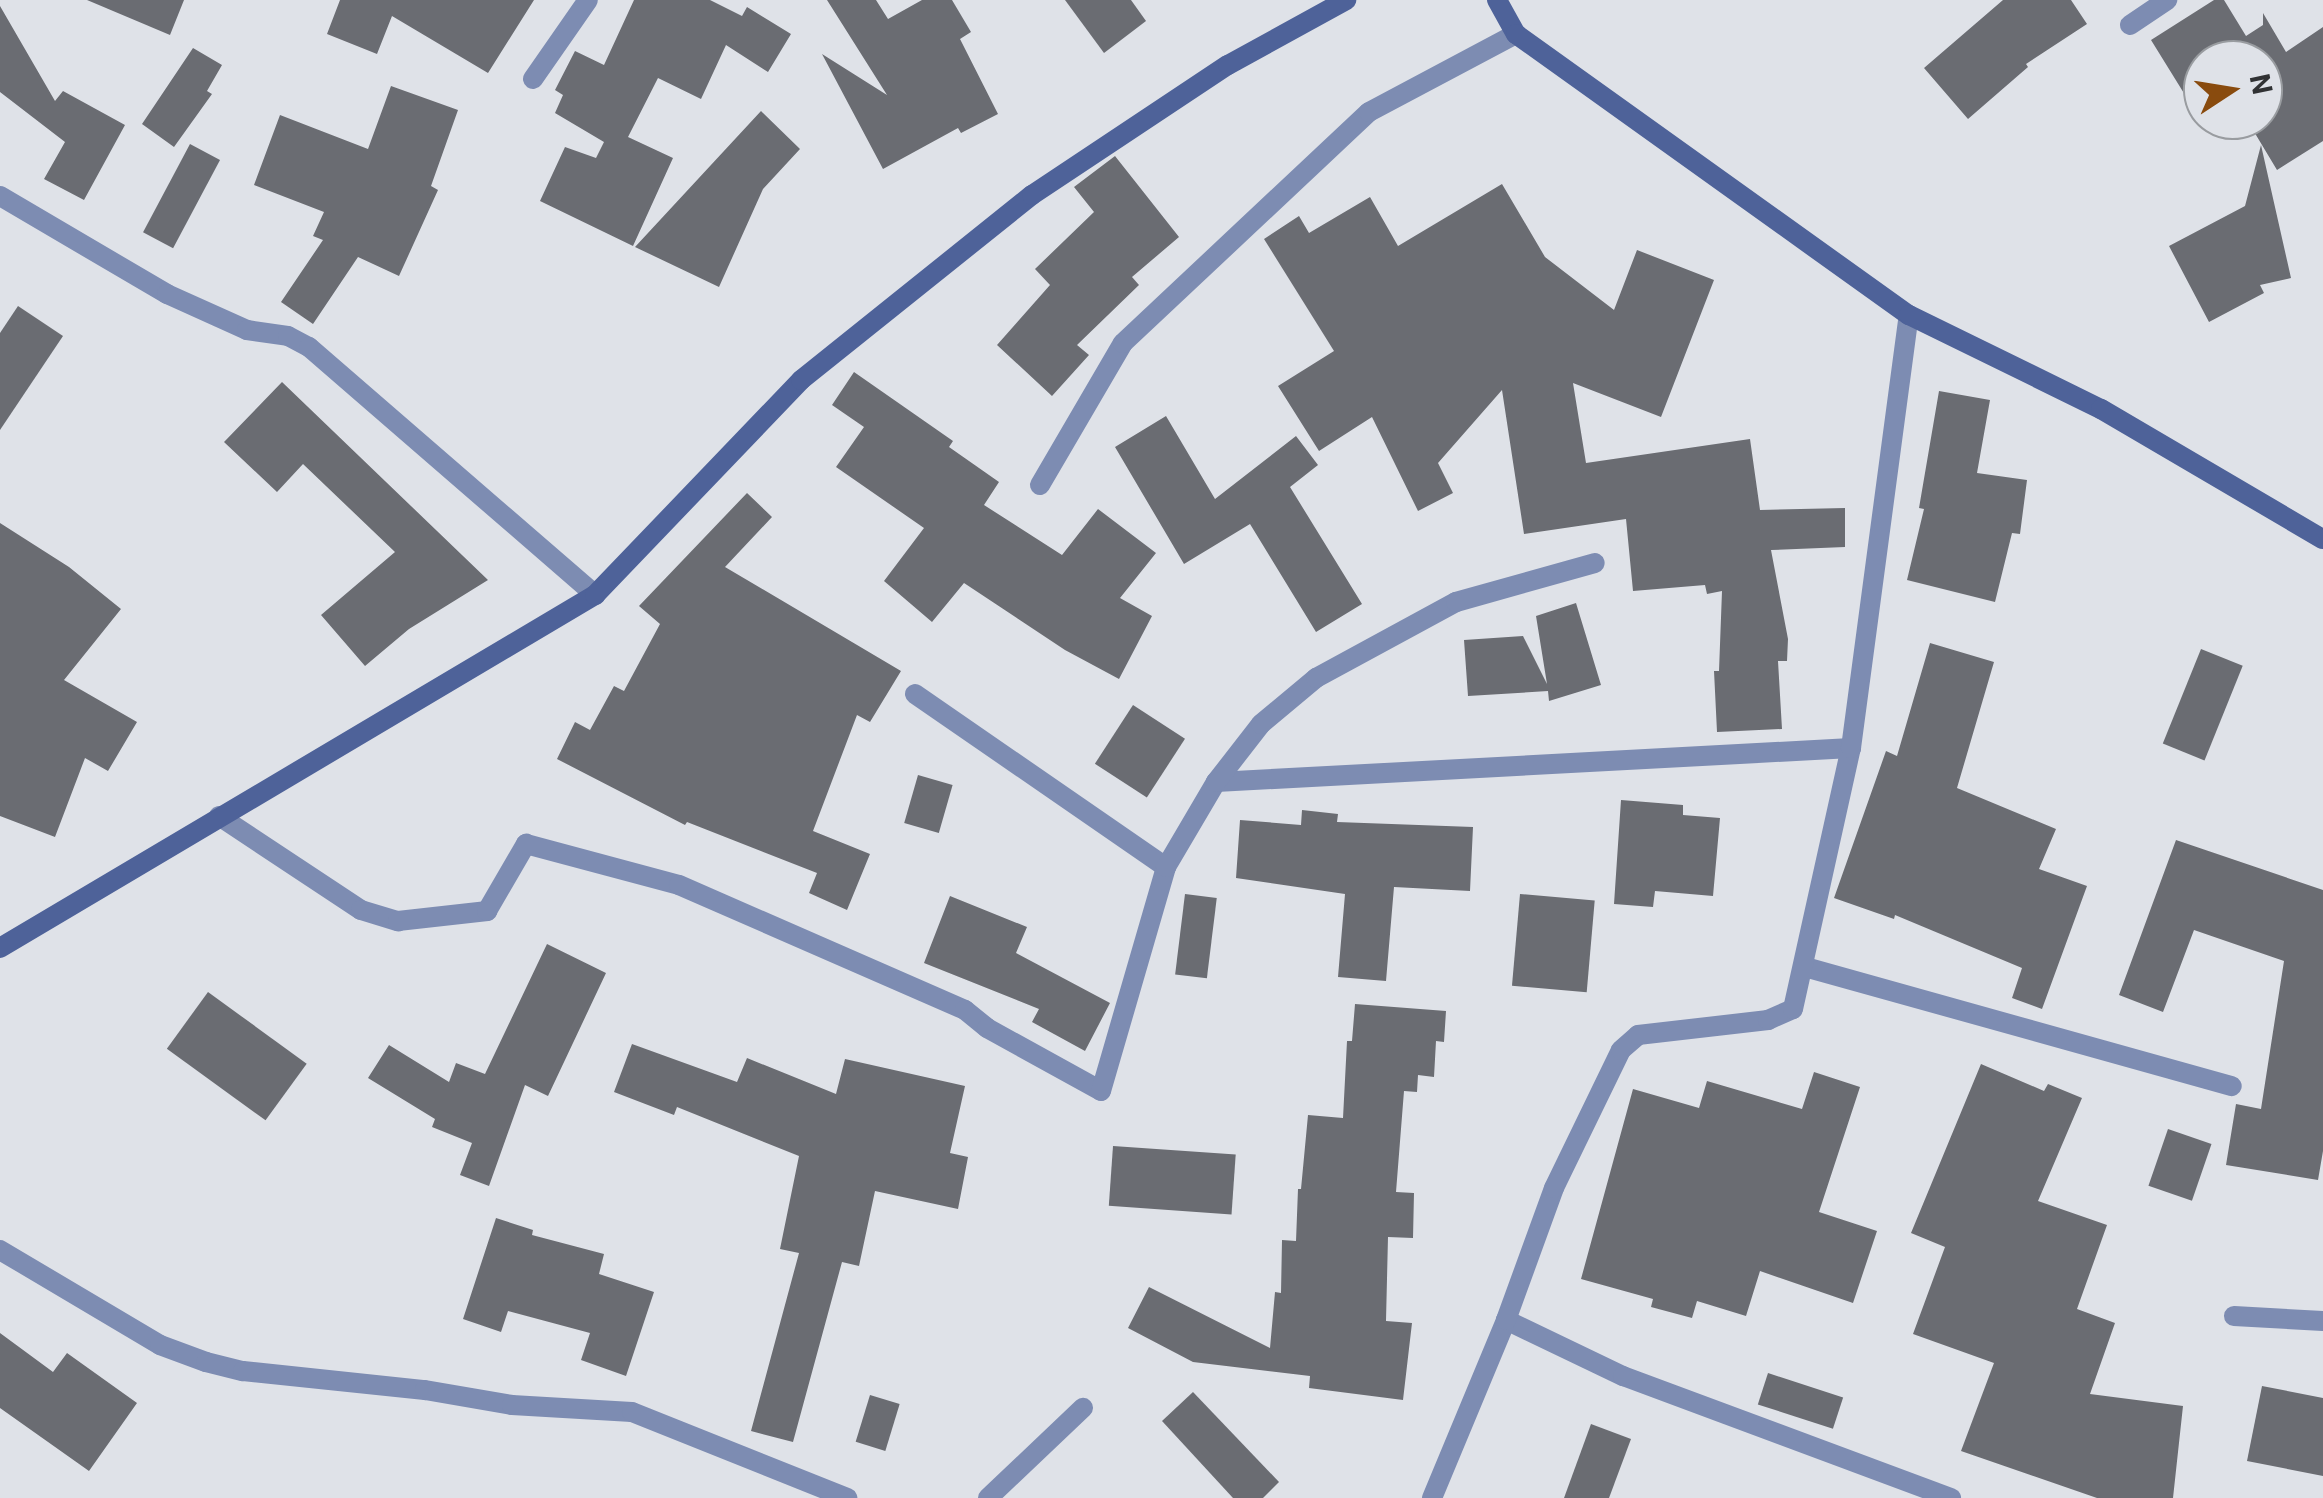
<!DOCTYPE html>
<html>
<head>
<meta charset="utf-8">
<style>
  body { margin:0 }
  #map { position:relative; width:2323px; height:1498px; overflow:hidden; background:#dfe2e8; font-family:Roboto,sans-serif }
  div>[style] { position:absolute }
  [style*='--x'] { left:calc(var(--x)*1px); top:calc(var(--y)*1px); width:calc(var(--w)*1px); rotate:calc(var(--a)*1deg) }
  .building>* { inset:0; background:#6a6c72; transform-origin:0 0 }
  .street>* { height:20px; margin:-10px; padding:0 10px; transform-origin:10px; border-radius:10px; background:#7d8cb2 }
  .secondary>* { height:20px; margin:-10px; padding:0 10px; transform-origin:10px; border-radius:10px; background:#4e6299 }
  span { translate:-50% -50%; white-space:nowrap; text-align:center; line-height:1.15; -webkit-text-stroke:10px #dfe2e8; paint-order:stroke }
  .north { position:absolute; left:2183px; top:40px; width:100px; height:100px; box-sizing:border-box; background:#dfe2e8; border:2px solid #999ca0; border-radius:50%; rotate:78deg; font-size:28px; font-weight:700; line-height:40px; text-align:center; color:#313234 }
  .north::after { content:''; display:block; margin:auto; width:35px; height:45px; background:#894b0e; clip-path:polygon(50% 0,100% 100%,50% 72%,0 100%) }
</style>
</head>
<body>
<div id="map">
  <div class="building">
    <div style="clip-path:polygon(87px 0,184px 0,170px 35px)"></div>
    <div style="clip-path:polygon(340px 0,534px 0,488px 73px,392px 16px,377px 54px,327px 34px)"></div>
    <div style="clip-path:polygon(634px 0,710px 0,742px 16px,747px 7px,791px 34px,768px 72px,726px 45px,701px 99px,658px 78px,628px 137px,673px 158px,633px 246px,540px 201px,565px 147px,596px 158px,604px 142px,555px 113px,563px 95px,555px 90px,575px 51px,604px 65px)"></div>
    <div style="clip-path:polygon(827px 0,876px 0,888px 19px,922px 0,952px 0,971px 32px,960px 39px,998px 114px,961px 133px,958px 128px,883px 169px,822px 54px,887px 95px)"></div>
    <div style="clip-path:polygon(1065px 0,1131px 0,1146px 21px,1104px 53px)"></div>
    <div style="clip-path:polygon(2003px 0,2071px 0,2087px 24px,2026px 64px,2028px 67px,1968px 119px,1924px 68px)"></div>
    <div style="clip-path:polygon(2214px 0,2224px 0,2246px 36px,2263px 25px,2263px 13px,2286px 52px,2323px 27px,2323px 141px,2277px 170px,2247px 120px,2263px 120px,2263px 60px,2203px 60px,2203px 124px,2151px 40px)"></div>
    <div style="clip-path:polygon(0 6px,55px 101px,63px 91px,125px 125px,84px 200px,44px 179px,65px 142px,0 92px)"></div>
    <div style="clip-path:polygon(193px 48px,222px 65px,207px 91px,212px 94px,174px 147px,142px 124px)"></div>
    <div style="clip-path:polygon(391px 86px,458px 110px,431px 186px,438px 190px,399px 276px,358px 257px,313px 324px,281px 302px,323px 240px,313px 236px,324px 212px,254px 185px,280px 115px,368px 149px)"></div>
    <div style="clip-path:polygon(761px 111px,800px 149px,763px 189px,719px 287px,635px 247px)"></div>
    <div style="left:190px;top:144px;width:34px;height:100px;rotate:28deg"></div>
    <div style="clip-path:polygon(2261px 145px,2291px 278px,2260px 285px,2264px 293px,2209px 322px,2169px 246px,2245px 206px)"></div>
    <div style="clip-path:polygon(1115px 156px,1179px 237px,1132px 277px,1139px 285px,1077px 345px,1089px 355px,1052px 396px,997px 345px,1050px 285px,1035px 269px,1094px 212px,1074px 187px)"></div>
    <div style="clip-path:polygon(1502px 184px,1545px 257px,1614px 310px,1637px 250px,1714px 280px,1661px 417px,1573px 383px,1586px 463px,1750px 439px,1760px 510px,1845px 508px,1845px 547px,1771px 550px,1788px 639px,1787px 661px,1778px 661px,1782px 729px,1717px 732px,1714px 671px,1719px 671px,1722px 591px,1707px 594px,1705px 585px,1633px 591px,1626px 519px,1524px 534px,1502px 390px,1438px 463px,1453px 493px,1418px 511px,1372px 417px,1319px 451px,1278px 386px,1334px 351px,1264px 239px,1299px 216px,1309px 233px,1370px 197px,1398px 246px)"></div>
    <div style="clip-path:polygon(18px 306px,63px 336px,0 430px,0 333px)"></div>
    <div style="clip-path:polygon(854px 372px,953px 441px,949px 447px,999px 482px,984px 505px,1062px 555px,1098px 509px,1156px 553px,1120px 598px,1152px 616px,1119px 679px,1065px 650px,964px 583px,932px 622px,884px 581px,924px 528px,836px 467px,864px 427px,832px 405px)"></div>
    <div style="clip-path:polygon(282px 382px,488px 580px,409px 629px,365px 666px,321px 615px,395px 552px,303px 464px,277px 492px,224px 442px)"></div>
    <div style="clip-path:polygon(1939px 391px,1990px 400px,1977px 473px,2027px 480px,2020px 534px,2012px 533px,1995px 602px,1907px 580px,1924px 509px,1919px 508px)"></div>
    <div style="clip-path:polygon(1166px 416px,1215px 499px,1296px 436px,1318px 465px,1290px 487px,1362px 604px,1316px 632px,1250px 524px,1184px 564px,1115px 447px)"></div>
    <div style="clip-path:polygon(747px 493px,772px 517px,725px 567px,901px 671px,870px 722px,857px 715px,813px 831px,870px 854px,847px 910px,809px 893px,817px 873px,687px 822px,685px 825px,557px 759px,575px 722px,590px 730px,614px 686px,624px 691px,660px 624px,639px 606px)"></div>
    <div style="clip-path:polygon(0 523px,69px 567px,121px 609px,64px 680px,137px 722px,108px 771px,85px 758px,55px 837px,0 816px)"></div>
    <div style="clip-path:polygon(1576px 603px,1601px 685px,1549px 701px,1548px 691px,1468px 696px,1464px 640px,1523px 636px,1547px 684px,1536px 616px)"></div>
    <div style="clip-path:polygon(1930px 643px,1994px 662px,1957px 788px,2056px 829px,2039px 869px,2087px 886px,2042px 1009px,2012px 998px,2022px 968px,1895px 915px,1894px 919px,1834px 898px,1886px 751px,1897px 756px)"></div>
    <div style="left:2201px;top:649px;width:45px;height:102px;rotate:22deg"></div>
    <div style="left:1133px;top:705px;width:62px;height:70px;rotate:33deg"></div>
    <div style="left:918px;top:775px;width:36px;height:50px;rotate:16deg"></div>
    <div style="clip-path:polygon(1621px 800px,1683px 805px,1683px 815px,1720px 818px,1713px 896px,1655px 891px,1653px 907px,1614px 904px)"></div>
    <div style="clip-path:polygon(1302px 810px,1338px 814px,1337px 822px,1473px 827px,1470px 891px,1394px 887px,1386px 981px,1338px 977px,1345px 894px,1236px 878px,1240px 820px,1301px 825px)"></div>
    <div style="clip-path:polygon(2176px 840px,2323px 890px,2323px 1151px,2318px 1180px,2226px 1165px,2236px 1104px,2261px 1109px,2284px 961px,2194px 930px,2163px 1012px,2119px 995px)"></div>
    <div style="left:1185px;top:894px;width:32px;height:81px;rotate:7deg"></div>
    <div style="left:1520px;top:894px;width:75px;height:92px;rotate:5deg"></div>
    <div style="clip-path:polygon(950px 896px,1027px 927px,1016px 953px,1110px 1003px,1085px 1051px,1032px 1022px,1039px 1009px,924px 963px)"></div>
    <div style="clip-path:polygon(547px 944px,606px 973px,548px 1096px,525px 1085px,489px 1186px,460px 1175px,472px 1143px,432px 1127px,435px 1119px,368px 1078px,389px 1045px,449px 1082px,456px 1063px,485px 1074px)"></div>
    <div style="left:208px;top:992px;width:122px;height:70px;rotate:36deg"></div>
    <div style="clip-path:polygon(1355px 1004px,1446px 1011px,1444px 1042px,1436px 1041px,1434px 1077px,1418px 1075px,1417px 1092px,1404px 1091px,1396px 1192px,1414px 1193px,1413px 1238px,1388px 1237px,1386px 1321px,1412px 1323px,1403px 1400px,1309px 1388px,1310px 1376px,1193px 1362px,1128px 1328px,1149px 1287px,1270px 1348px,1275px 1292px,1281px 1293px,1282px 1240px,1296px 1241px,1298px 1189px,1301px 1189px,1308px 1115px,1343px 1118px,1347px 1041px,1352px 1041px)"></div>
    <div style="clip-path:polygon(632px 1044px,737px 1082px,747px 1058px,836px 1094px,845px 1059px,965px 1086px,950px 1153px,968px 1157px,958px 1209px,875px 1191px,859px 1266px,842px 1262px,793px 1442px,751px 1431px,799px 1253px,780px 1249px,799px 1156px,677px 1107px,674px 1115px,614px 1092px)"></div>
    <div style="clip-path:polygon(1981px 1064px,2044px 1091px,2048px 1084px,2082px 1098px,2038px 1201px,2107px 1225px,2077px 1309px,2115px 1323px,2090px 1394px,2183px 1406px,2173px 1498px,2097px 1498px,1961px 1451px,1994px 1363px,1913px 1334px,1945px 1247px,1911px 1233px)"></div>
    <div style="clip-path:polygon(1814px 1072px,1860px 1087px,1819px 1212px,1877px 1231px,1853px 1303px,1760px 1271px,1746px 1316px,1697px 1301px,1692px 1318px,1651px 1307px,1653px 1299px,1581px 1279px,1633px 1089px,1699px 1108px,1707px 1081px,1802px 1109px)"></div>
    <div style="left:2168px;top:1129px;width:46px;height:60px;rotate:19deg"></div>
    <div style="left:1113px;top:1146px;width:123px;height:60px;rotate:4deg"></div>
    <div style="clip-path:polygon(496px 1218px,533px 1230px,532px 1235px,604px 1254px,599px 1274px,654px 1292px,626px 1376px,581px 1360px,590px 1333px,508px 1311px,501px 1332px,463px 1319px)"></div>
    <div style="clip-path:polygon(0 1333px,53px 1372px,67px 1353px,137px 1403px,89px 1471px,0 1408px)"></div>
    <div style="left:1768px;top:1373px;width:79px;height:33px;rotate:18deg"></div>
    <div style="clip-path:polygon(2262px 1386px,2323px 1398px,2323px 1476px,2247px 1461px)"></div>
    <div style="clip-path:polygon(1193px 1392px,1279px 1482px,1263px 1498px,1233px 1498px,1162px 1421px)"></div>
    <div style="left:870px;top:1395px;width:31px;height:49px;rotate:17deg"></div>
    <div style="clip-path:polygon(1591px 1424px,1631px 1439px,1609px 1498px,1564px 1498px)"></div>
  </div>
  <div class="street">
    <div style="--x:2130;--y:25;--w:45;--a:-34"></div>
    <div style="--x:533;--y:79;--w:96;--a:-55.2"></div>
    <div style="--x:0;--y:196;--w:194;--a:30.4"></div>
    <div style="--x:167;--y:294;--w:88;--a:24.2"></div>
    <div style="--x:247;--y:330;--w:41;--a:8.3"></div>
    <div style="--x:288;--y:336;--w:24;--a:28"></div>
    <div style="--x:309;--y:347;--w:379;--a:40.9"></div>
    <div style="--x:1040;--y:485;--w:164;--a:-59.7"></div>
    <div style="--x:1123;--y:343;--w:337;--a:-43.2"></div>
    <div style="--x:1369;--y:112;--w:166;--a:-28"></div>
    <div style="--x:915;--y:694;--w:305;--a:34.6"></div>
    <div style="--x:1216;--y:782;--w:636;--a:-3.06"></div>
    <div style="--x:219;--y:816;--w:170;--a:33.5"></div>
    <div style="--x:361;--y:910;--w:39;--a:17"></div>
    <div style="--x:398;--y:921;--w:90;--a:-6.4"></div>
    <div style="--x:487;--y:911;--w:78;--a:-59.8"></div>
    <div style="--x:526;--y:844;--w:158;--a:15"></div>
    <div style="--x:679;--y:885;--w:312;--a:23.6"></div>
    <div style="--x:965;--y:1010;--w:28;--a:39"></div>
    <div style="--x:987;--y:1028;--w:130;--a:28.9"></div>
    <div style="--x:1101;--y:1091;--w:233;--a:-73.8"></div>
    <div style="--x:1166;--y:867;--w:99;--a:-59.5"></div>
    <div style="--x:1216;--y:782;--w:73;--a:-52.2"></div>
    <div style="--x:1261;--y:724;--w:72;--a:-39.9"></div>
    <div style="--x:1316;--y:678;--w:159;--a:-28.5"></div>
    <div style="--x:1456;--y:602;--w:144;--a:-15.7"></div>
    <div style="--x:1805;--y:967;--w:443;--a:15.6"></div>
    <div style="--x:0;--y:1250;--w:186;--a:30.7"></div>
    <div style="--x:160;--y:1345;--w:49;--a:20.3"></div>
    <div style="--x:206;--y:1362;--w:38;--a:14"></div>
    <div style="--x:243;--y:1371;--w:183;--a:6"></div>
    <div style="--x:425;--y:1390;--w:88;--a:9.8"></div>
    <div style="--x:512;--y:1405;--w:120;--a:3.3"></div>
    <div style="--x:632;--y:1412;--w:232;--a:21.8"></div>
    <div style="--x:2234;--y:1316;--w:89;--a:3.2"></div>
    <div style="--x:1506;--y:1320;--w:130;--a:25.6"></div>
    <div style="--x:1623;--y:1376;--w:350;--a:20.4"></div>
    <div style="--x:988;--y:1498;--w:131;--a:-43.5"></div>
    <div style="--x:1432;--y:1498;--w:193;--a:-67.4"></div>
    <div style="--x:1506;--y:1320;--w:140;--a:-70"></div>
    <div style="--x:1554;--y:1188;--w:153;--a:-64.1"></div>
    <div style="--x:1621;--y:1050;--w:23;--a:-41"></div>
    <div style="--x:1638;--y:1035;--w:131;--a:-6.6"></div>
    <div style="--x:1768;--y:1020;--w:27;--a:-24"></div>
    <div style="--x:1793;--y:1009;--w:267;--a:-77.5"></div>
    <div style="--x:1851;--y:748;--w:437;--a:-82.4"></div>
  </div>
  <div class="secondary">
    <div style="--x:1497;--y:0;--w:39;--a:61"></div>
    <div style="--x:1516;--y:34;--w:483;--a:35.6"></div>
    <div style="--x:1909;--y:315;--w:214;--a:26.1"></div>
    <div style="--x:2101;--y:409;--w:257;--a:30.4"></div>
    <div style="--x:0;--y:948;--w:692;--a:-30.68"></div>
    <div style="--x:595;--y:595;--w:298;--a:-46.2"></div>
    <div style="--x:801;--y:380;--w:296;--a:-38.7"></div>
    <div style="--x:1032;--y:195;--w:235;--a:-33.6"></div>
    <div style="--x:1228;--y:65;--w:135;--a:-28.8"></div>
  </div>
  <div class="north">N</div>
</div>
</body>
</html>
